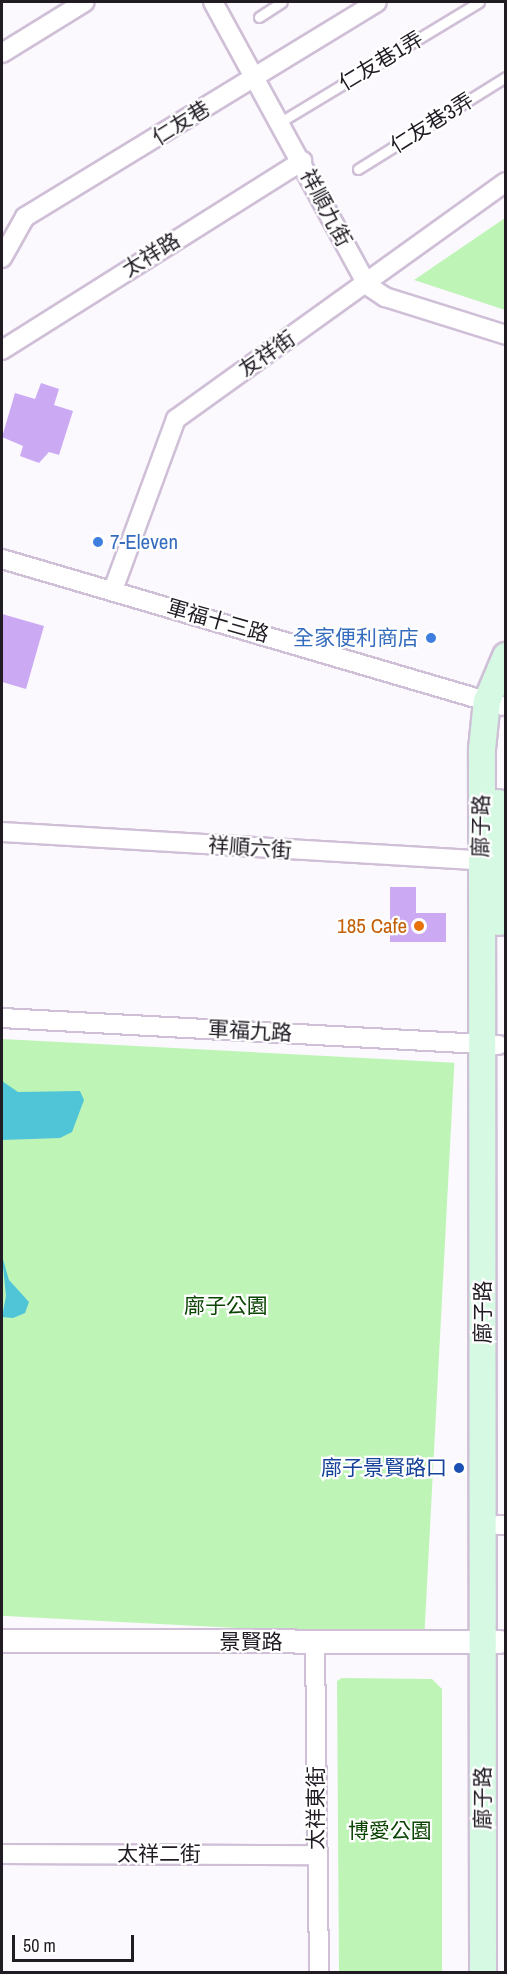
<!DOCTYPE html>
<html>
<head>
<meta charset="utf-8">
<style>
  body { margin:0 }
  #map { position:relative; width:507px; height:1974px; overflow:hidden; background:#fcf9fe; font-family:"Archivo Narrow","Noto Sans TC",sans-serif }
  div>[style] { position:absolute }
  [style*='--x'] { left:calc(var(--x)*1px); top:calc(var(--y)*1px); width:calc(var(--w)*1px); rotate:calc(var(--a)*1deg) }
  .green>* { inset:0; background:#bef4b6; transform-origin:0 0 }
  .water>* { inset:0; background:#50c5d8 }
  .building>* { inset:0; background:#ccaaf3 }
  .roads { filter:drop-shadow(2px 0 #cfbfd7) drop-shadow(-2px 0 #cfbfd7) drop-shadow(0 2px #cfbfd7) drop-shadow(0 -2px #cfbfd7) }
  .service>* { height:9px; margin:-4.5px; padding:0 4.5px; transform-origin:4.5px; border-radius:4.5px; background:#fff }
  .minor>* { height:18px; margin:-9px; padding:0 9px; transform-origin:9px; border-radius:9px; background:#fff }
  .tertiary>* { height:22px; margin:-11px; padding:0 11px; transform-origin:11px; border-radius:11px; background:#fff }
  .secondary>* { height:26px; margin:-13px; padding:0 13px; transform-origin:13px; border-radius:13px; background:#d5f9e3 }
  .dots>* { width:16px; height:16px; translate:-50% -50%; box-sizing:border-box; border:3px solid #fff; border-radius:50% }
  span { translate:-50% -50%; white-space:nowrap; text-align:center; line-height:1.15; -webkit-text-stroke:4.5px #fff; paint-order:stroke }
  .street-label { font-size:21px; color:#211b24 }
  .shop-label { font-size:21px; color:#366cbe }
  .left { translate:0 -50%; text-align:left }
  .right { translate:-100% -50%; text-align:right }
  .food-label { font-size:21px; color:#c56008 }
  .park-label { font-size:21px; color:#0b4503 }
  .transit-label { font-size:21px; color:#164399 }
  .frame { position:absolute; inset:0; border:3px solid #211b24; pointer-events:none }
  .scale { position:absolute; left:12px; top:1935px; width:122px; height:27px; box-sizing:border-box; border:3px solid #211b24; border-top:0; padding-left:8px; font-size:18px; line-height:21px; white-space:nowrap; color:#211b24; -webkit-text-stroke:4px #fff; paint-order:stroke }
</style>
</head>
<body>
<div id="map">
  <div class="green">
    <div style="clip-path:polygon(505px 218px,505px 310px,414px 280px)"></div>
    <div style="left:2px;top:1039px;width:453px;height:576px;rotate:3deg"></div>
    <div style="clip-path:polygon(342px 1678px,432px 1679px,442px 1689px,442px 1972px,339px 1972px,337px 1681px)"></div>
  </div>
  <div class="water">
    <div style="clip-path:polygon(2px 1081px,18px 1092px,80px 1091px,84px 1100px,72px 1132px,60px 1138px,2px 1140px)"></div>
    <div style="clip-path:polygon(2px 1256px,9px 1280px,29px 1302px,25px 1313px,13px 1318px,2px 1317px,6px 1296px)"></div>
  </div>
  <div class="building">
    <div style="clip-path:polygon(41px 383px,59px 389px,54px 405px,73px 411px,59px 455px,49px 452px,39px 463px,20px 456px,23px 446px,2px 437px,15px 393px,35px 399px)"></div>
    <div style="clip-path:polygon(2px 614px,44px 626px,26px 689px,2px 682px)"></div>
    <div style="clip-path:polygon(390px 887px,416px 887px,416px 913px,446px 913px,446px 942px,390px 942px)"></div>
  </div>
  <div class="roads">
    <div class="service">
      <div style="--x:259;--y:17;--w:27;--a:-33"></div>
      <div style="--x:282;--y:121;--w:230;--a:-31.1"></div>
      <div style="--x:358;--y:169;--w:174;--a:-31.9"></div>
    </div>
    <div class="minor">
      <div style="--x:213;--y:2;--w:322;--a:61.4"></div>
      <div style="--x:367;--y:285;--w:22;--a:34"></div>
      <div style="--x:385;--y:297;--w:127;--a:17.4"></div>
      <div style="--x:2;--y:53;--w:97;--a:-31.6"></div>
      <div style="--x:2;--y:258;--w:47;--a:-60.7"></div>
      <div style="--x:25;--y:217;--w:412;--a:-31.4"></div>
      <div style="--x:2;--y:350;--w:355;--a:-32.2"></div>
      <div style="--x:2;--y:559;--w:522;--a:16.35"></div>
      <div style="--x:113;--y:590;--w:182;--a:-69.8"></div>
      <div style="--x:176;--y:419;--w:406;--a:-35.7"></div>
      <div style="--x:2;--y:832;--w:493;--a:3.4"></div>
      <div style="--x:2;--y:1018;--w:497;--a:3.1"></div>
      <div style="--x:498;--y:1525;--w:8;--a:0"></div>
      <div style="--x:315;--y:1643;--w:329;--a:89.3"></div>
      <div style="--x:2;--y:1854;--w:314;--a:0.2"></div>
    </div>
    <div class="tertiary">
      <div style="--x:2;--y:1641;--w:498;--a:0.1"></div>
    </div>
    <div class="secondary">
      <div style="--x:498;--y:803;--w:119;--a:89.5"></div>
      <div style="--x:483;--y:1972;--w:1223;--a:-90.05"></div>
      <div style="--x:482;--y:749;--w:48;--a:-84.1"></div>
      <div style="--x:487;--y:701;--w:49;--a:-67.1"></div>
    </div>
  </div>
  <div class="dots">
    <div style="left:98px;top:542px;background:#3f7fe0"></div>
    <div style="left:431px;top:638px;background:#3f7fe0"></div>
    <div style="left:419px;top:926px;background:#e8710a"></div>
    <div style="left:459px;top:1468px;background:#1a4fb4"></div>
  </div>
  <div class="street-label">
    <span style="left:381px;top:61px;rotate:-31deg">仁友巷1弄</span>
    <span style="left:181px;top:123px;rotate:-32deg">仁友巷</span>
    <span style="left:432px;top:123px;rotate:-32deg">仁友巷3弄</span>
    <span style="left:326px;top:208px;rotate:62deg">祥順九街</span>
    <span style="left:151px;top:255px;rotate:-32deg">太祥路</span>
    <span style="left:267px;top:354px;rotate:-35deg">友祥街</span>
    <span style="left:218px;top:621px;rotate:16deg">軍福十三路</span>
    <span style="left:481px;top:826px;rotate:-89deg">廍子路</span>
    <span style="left:250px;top:848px;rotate:4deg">祥順六街</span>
    <span style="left:250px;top:1031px;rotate:3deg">軍福九路</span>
    <span style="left:483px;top:1312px;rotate:-90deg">廍子路</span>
    <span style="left:251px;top:1642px">景賢路</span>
    <span style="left:483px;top:1798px;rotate:-90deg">廍子路</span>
    <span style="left:316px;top:1808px;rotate:-90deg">太祥東街</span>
    <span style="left:159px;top:1854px">太祥二街</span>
  </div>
  <div class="shop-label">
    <span class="left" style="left:110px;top:542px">7-Eleven</span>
    <span class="right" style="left:419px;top:638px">全家便利商店</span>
  </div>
  <div class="food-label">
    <span class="right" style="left:407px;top:926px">185 Cafe</span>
  </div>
  <div class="park-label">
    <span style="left:226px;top:1306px">廍子公園</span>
    <span style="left:390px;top:1831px">博愛公園</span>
  </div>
  <div class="transit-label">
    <span class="right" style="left:447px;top:1468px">廍子景賢路口</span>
  </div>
  <div class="frame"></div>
  <div class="scale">50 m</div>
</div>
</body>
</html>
